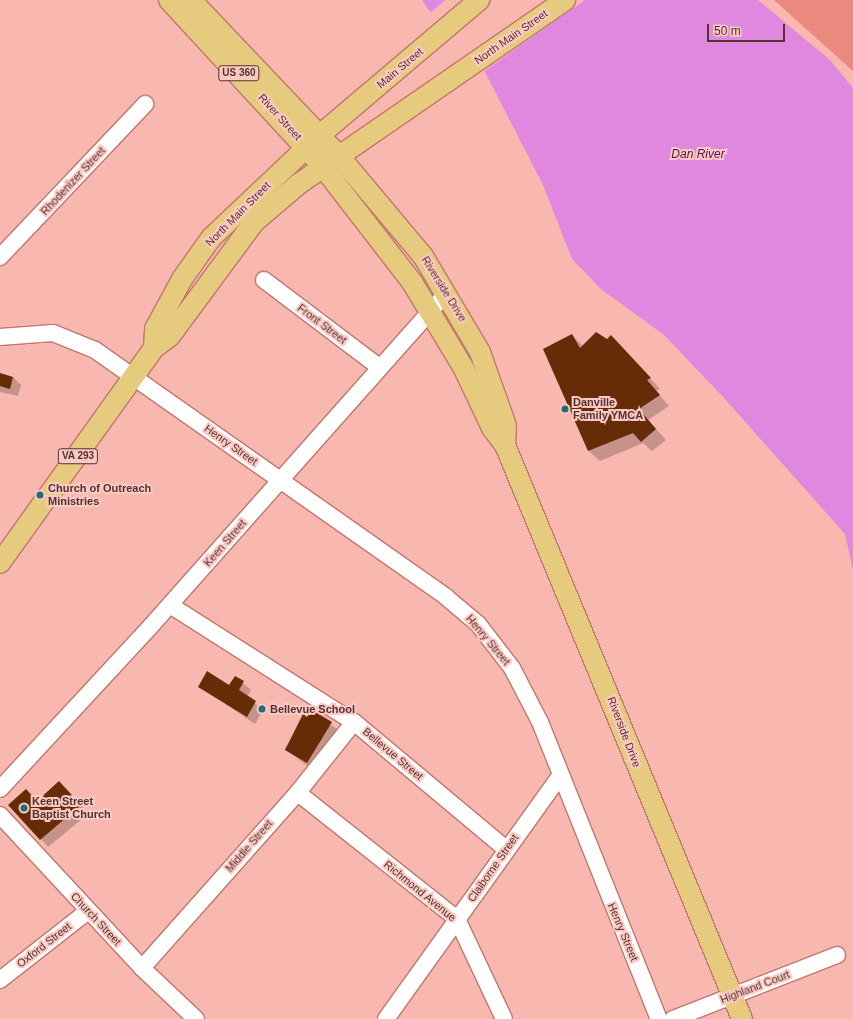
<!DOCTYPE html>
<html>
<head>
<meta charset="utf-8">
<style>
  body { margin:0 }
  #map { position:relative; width:853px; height:1019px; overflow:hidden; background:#f8b7af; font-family:Helvetica,sans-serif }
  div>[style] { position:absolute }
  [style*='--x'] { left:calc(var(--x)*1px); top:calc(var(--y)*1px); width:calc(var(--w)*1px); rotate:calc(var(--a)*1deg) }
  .green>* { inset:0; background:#ea897e }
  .water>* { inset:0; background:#e088e0 }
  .pier>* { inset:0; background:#f8b7af }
  .shadow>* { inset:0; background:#0003; transform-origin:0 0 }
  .building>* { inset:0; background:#662c07 }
  .roads { filter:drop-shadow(1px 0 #c1776e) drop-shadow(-1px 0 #c1776e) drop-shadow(0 1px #c1776e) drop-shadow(0 -1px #c1776e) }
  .minor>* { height:16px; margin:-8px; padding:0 8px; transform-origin:8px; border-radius:8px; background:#fff }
  .major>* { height:20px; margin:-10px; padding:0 10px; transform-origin:10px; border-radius:10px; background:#e6cb7f }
  .dots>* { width:11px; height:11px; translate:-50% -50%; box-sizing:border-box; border:2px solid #fbc9c3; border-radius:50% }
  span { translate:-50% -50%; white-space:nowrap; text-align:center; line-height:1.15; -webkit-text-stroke:4px #fbc9c3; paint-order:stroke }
  .shield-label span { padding:1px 3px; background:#fbc9c3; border:1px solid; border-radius:3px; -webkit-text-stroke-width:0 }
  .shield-label { font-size:10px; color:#53332f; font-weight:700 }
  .street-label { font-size:11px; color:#53332f }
  .poi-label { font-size:11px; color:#53332f; font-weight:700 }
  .left { translate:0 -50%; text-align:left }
  .water-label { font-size:12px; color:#4b154c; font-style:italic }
  .scale { position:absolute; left:707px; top:24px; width:78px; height:18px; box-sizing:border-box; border:2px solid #53332f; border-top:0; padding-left:5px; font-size:12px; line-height:14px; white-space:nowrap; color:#53332f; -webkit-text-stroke:3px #fbc9c3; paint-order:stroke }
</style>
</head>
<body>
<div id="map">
  <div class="green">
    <div style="clip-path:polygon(774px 0,853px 0,853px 71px)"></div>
  </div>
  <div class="water">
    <div style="clip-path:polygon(422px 0,758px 0,830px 60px,853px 88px,853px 570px,845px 534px,725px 399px,664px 335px,601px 289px,572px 259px,543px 185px,484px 70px,451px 42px)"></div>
  </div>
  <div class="pier">
    <div style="clip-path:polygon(445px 0,585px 0,483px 72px,449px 44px,429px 14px)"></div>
  </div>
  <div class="shadow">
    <div style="clip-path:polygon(572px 335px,583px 346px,607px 340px,621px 347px,660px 389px,656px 391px,669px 406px,648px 420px,666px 440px,652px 451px,643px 443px,600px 461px,589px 451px,545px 349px)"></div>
    <div style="clip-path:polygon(0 374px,13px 377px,21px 385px,18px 396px,0 392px)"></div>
    <div style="clip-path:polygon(235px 677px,251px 690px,247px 697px,263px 710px,255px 724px,199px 686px,229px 686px)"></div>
    <div style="left:312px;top:711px;width:34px;height:47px;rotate:36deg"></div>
    <div style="clip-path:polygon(67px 790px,88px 814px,48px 847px,41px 839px,37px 802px)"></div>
  </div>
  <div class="building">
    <div style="clip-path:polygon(596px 332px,607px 339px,611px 335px,651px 378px,647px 380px,660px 395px,639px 409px,656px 429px,641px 442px,633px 433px,588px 451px,543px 349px,572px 334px,580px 348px)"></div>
    <div style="clip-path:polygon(0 373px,13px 377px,10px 389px,0 386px)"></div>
    <div style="clip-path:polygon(207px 671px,229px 685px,235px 676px,244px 681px,239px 690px,256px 701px,247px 717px,198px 687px)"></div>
    <div style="clip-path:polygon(312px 710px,332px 722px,307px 763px,285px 750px,303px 714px,307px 717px)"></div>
    <div style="clip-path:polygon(59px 781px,81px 805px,40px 840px,8px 805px,26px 789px,37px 801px)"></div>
  </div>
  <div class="roads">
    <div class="minor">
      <div style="--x:0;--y:257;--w:211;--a:-46.5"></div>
      <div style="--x:264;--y:280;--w:144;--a:37.1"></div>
      <div style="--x:0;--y:337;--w:53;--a:-4.3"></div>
      <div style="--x:53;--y:333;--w:45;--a:22"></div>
      <div style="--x:95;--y:350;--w:429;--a:35.1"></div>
      <div style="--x:446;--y:597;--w:42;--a:40.2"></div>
      <div style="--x:478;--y:624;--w:56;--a:52.3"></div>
      <div style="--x:512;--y:668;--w:61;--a:62.6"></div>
      <div style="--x:540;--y:722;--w:320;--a:68.2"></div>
      <div style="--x:170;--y:605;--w:218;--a:32.5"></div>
      <div style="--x:354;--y:722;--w:198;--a:39.9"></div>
      <div style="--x:0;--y:789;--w:221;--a:-47.2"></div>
      <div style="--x:150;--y:627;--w:446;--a:-48.4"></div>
      <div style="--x:298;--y:793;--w:203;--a:38.4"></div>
      <div style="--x:457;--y:919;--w:110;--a:64.8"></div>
      <div style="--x:0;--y:815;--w:209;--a:47.1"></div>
      <div style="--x:142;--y:968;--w:74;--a:43.4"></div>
      <div style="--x:142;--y:968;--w:237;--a:-48.4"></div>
      <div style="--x:299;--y:791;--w:88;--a:-51.4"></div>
      <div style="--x:0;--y:980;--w:112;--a:-38.1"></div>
      <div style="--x:386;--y:1019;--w:299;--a:-54.4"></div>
      <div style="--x:673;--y:1019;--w:176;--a:-21.3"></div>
    </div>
    <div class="major">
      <div style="--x:169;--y:0;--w:227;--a:47.3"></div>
      <div style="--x:323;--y:167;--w:145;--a:52.3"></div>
      <div style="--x:412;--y:282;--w:101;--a:59.1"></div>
      <div style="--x:464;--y:369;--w:65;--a:64.6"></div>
      <div style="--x:492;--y:428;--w:21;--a:53"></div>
      <div style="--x:505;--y:445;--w:621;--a:67.56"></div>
      <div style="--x:191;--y:0;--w:215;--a:46.5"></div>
      <div style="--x:339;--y:156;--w:131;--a:50"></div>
      <div style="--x:423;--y:256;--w:112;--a:59.3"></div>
      <div style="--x:480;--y:352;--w:78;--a:70.6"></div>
      <div style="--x:506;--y:426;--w:19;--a:93"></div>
      <div style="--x:154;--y:348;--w:19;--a:-87"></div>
      <div style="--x:155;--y:329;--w:57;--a:-61.6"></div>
      <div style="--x:182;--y:279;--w:50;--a:-54.7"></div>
      <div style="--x:211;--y:238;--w:150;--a:-43.4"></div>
      <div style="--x:320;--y:135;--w:209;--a:-40.3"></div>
      <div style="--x:0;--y:563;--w:264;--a:-54.4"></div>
      <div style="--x:154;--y:348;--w:20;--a:-37"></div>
      <div style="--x:170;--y:336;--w:142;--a:-53.6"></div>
      <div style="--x:254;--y:222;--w:60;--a:-40.3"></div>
      <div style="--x:300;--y:183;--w:322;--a:-34.6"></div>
    </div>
  </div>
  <div class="dots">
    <div style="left:565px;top:409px;background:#236d76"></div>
    <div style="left:40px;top:495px;background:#236d76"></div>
    <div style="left:262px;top:709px;background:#236d76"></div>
    <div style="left:24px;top:808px;background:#236d76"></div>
  </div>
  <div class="shield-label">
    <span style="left:239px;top:73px">US 360</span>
    <span style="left:78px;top:456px">VA 293</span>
  </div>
  <div class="street-label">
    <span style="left:511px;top:37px;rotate:-35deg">North Main Street</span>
    <span style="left:400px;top:68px;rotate:-40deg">Main Street</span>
    <span style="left:280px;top:117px;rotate:48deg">River Street</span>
    <span style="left:73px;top:181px;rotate:-47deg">Rhodenizer Street</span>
    <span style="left:238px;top:214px;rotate:-45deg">North Main Street</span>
    <span style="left:444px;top:289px;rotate:58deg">Riverside Drive</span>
    <span style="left:322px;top:324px;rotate:37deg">Front Street</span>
    <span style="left:231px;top:445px;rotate:35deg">Henry Street</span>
    <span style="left:225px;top:543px;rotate:-49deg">Keen Street</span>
    <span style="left:488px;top:640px;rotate:50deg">Henry Street</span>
    <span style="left:624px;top:732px;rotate:69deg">Riverside Drive</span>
    <span style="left:393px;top:754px;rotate:40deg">Bellevue Street</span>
    <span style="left:249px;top:846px;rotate:-49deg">Middle Street</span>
    <span style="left:493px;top:868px;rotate:-55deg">Claiborne Street</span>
    <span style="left:420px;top:891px;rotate:39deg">Richmond Avenue</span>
    <span style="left:96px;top:919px;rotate:47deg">Church Street</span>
    <span style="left:623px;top:932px;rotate:67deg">Henry Street</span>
    <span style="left:44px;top:945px;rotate:-38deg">Oxford Street</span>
    <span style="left:755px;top:987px;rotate:-21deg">Highland Court</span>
  </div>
  <div class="poi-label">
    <span class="left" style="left:573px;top:409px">Danville<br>Family YMCA</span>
    <span class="left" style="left:48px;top:495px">Church of Outreach<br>Ministries</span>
    <span class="left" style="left:270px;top:709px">Bellevue School</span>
    <span class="left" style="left:32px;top:808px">Keen Street<br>Baptist Church</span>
  </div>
  <div class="water-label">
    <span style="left:698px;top:155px">Dan River</span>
  </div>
  <div class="scale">50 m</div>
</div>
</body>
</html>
